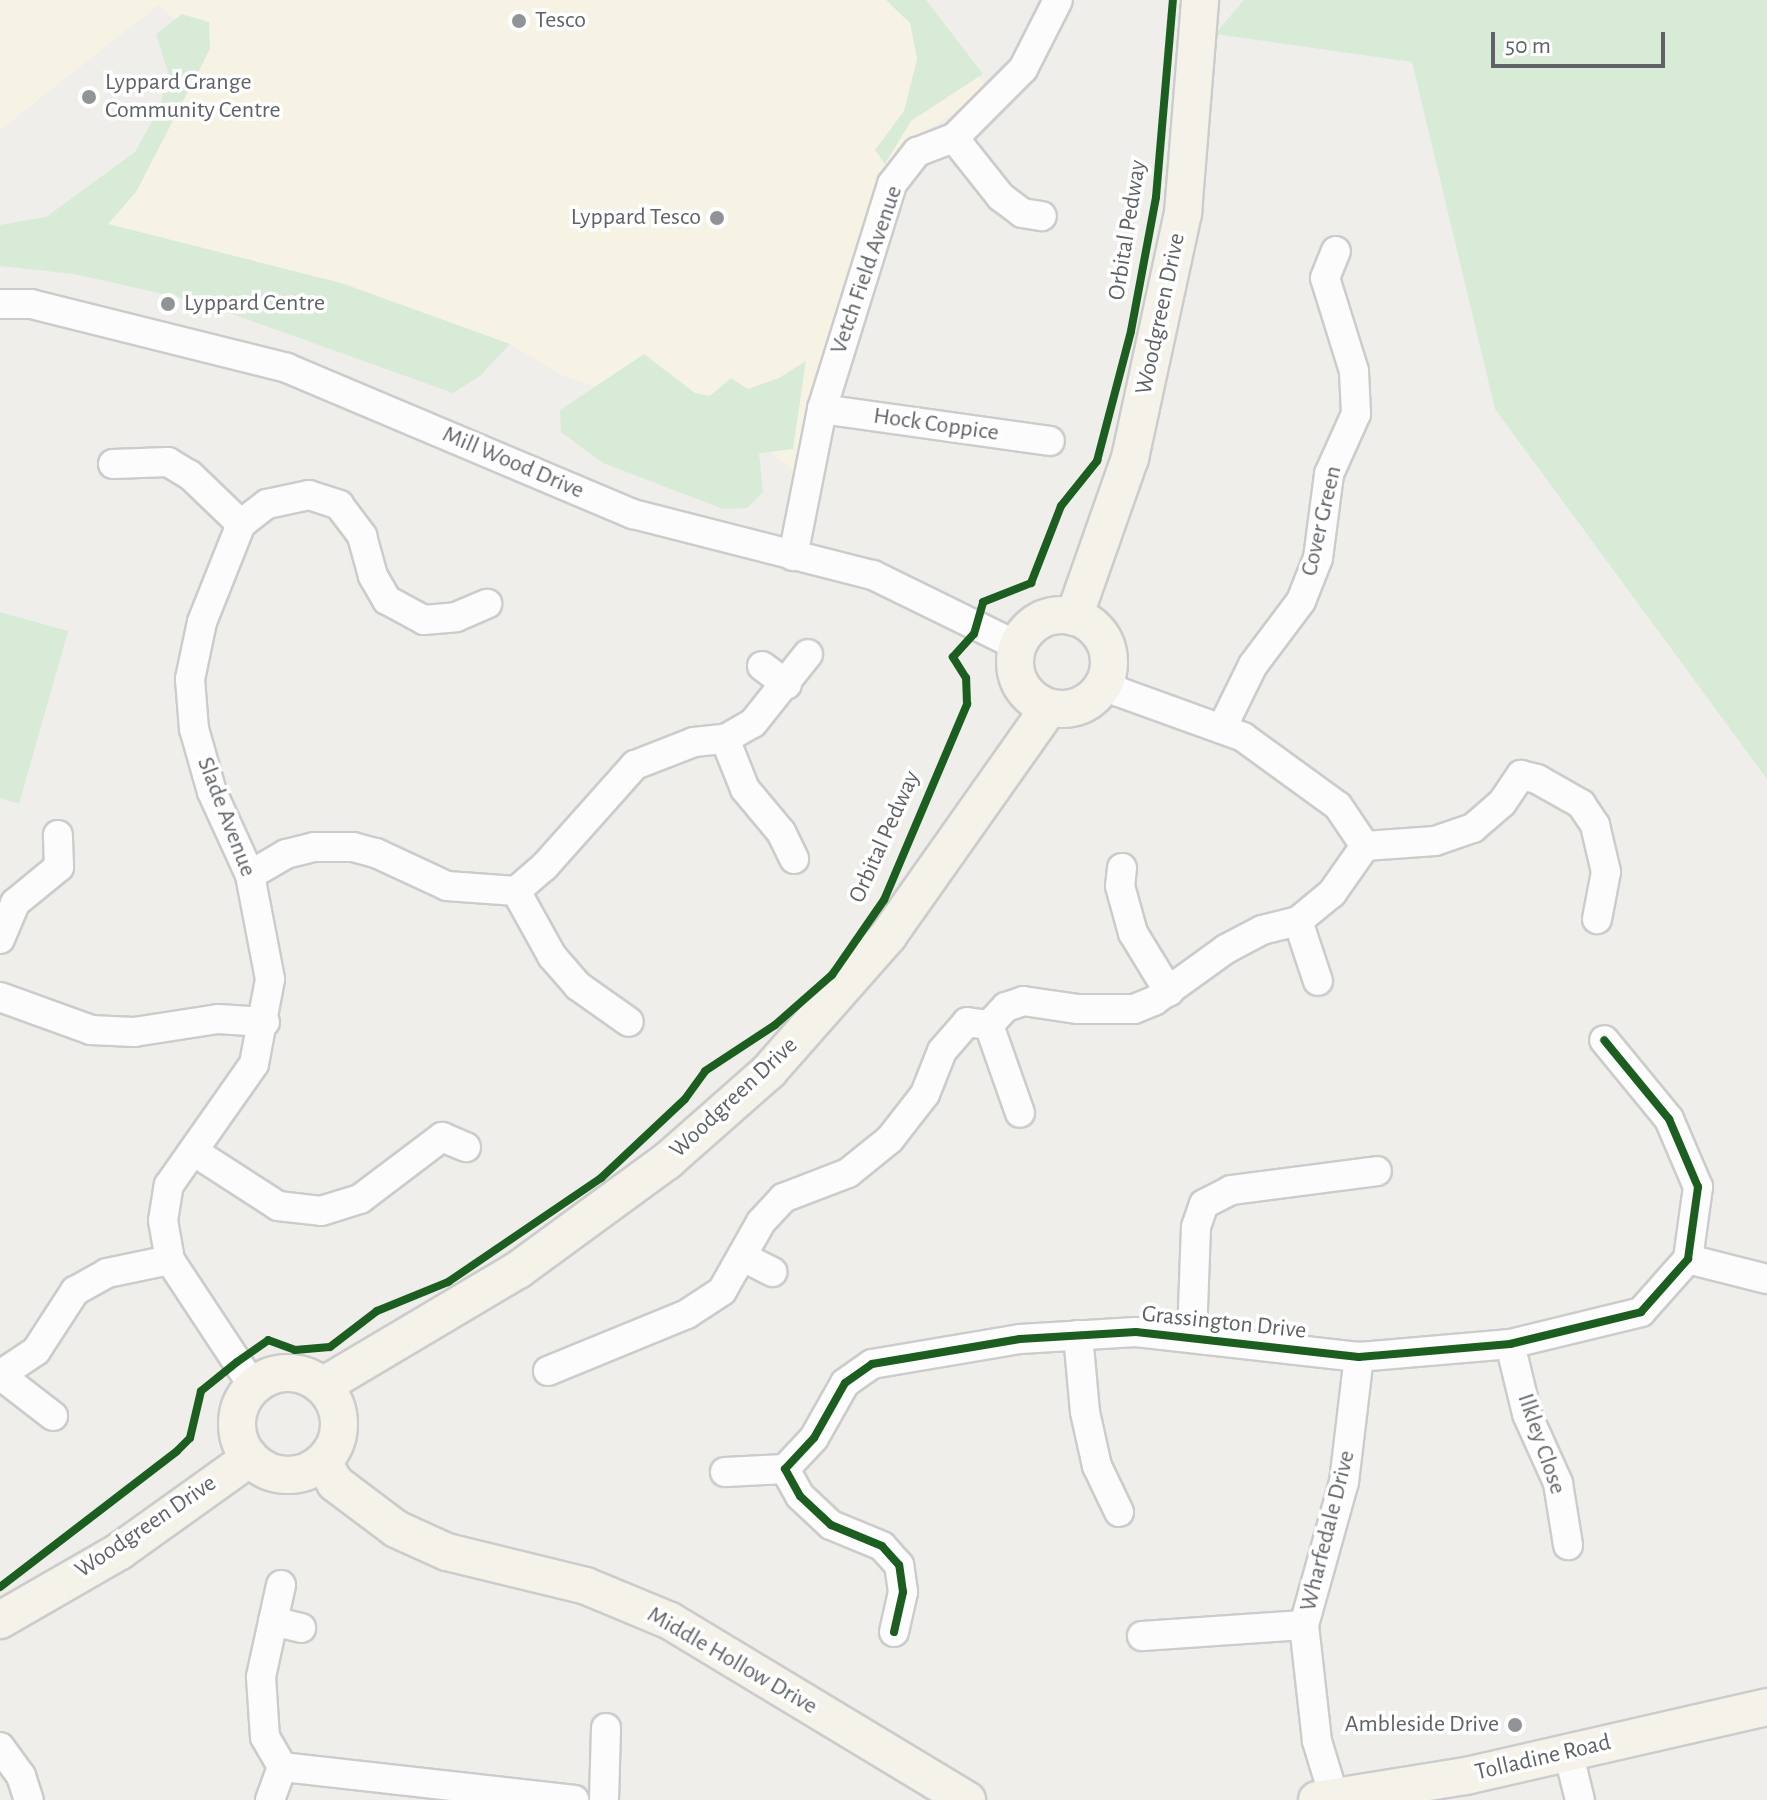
<!DOCTYPE html>
<html>
<head>
<meta charset="utf-8">
<style>
  body { margin:0 }
  #map { position:relative; width:1767px; height:1800px; overflow:hidden; background:#efeeea; font-family:"Alegreya Sans",sans-serif }
  div>[style] { position:absolute }
  [style*='--x'] { left:calc(var(--x)*1px); top:calc(var(--y)*1px); width:calc(var(--w)*1px); rotate:calc(var(--a)*1deg) }
  .commercial>* { inset:0; background:#f7f3e4 }
  .green>* { inset:0; background:#d8ebd6 }
  .roads { filter:drop-shadow(2px 0 #cbcccc) drop-shadow(-2px 0 #cbcccc) drop-shadow(0 2px #cbcccc) drop-shadow(0 -2px #cbcccc) }
  .minor>* { height:28px; margin:-14px; padding:0 14px; transform-origin:14px; border-radius:14px; background:#fdfcfc }
  .major>* { height:36px; margin:-18px; padding:0 18px; transform-origin:18px; border-radius:18px; background:#f4f2e9 }
  .major>.ring { margin:-18px; padding:0; box-sizing:content-box; background:none; border:36px solid #f4f2e9; border-radius:50% }
  .cycleway>* { height:8px; margin:-4px; padding:0 4px; transform-origin:4px; border-radius:4px; background:#1b5e20 }
  .dots>* { width:22px; height:22px; translate:-50% -50%; box-sizing:border-box; border:4px solid #fff; border-radius:50% }
  span { translate:-50% -50%; white-space:nowrap; text-align:center; line-height:1.15; -webkit-text-stroke:7px #fff; paint-order:stroke }
  .poi-label { font-size:24px; color:#5f6368 }
  .left { translate:0 -50%; text-align:left }
  .right { translate:-100% -50%; text-align:right }
  .street-label { font-size:24px; color:#5f6368 }
  .scale { position:absolute; left:1491px; top:32px; width:174px; height:36px; box-sizing:border-box; border:4px solid #5f6368; border-top:0; padding-left:10px; font-size:24px; line-height:28px; white-space:nowrap; color:#5f6368; -webkit-text-stroke:6px #fff; paint-order:stroke }
</style>
</head>
<body>
<div id="map">
  <div class="commercial">
    <div style="clip-path:polygon(0 0,903px 0,991px 90px,924px 132px,890px 169px,854px 279px,823px 351px,799px 476px,732px 420px,635px 400px,562px 375px,510px 344px,341px 283px,108px 224px,136px 192px,210px 49px,158px 5px,0 130px)"></div>
  </div>
  <div class="green">
    <div style="clip-path:polygon(886px 0,926px 0,983px 74px,911px 121px,885px 164px,875px 150px,904px 111px,917px 59px,910px 23px)"></div>
    <div style="clip-path:polygon(1244px 0,1767px 0,1767px 779px,1495px 409px,1412px 62px,1215px 34px)"></div>
    <div style="clip-path:polygon(182px 14px,209px 22px,210px 49px,136px 192px,108px 224px,341px 283px,510px 344px,480px 376px,453px 393px,199px 302px,74px 274px,0 266px,0 225px,46px 217px,135px 152px,160px 107px,168px 72px,156px 34px)"></div>
    <div style="clip-path:polygon(644px 354px,695px 393px,710px 396px,731px 378px,748px 389px,779px 378px,806px 361px,793px 449px,759px 453px,763px 492px,747px 508px,723px 509px,603px 463px,561px 432px,560px 410px)"></div>
    <div style="clip-path:polygon(0 612px,68px 631px,19px 804px,0 798px)"></div>
  </div>
  <div class="roads">
    <div class="minor">
      <div style="--x:954;--y:138;--w:75;--a:51.5"></div>
      <div style="--x:1001;--y:197;--w:26;--a:37"></div>
      <div style="--x:1022;--y:213;--w:20;--a:9"></div>
      <div style="--x:0;--y:304;--w:31;--a:0"></div>
      <div style="--x:31;--y:304;--w:264;--a:14"></div>
      <div style="--x:287;--y:368;--w:376;--a:22.9"></div>
      <div style="--x:633;--y:514;--w:248;--a:14.3"></div>
      <div style="--x:873;--y:575;--w:161;--a:26.1"></div>
      <div style="--x:822;--y:409;--w:230;--a:8"></div>
      <div style="--x:113;--y:464;--w:55;--a:-2.1"></div>
      <div style="--x:168;--y:462;--w:26;--a:31"></div>
      <div style="--x:190;--y:475;--w:71;--a:43.9"></div>
      <div style="--x:793;--y:556;--w:150;--a:-78.8"></div>
      <div style="--x:822;--y:409;--w:236;--a:-72.7"></div>
      <div style="--x:892;--y:184;--w:41;--a:-52"></div>
      <div style="--x:917;--y:152;--w:40;--a:-21"></div>
      <div style="--x:954;--y:138;--w:98;--a:-45"></div>
      <div style="--x:1023;--y:69;--w:77;--a:-63.1"></div>
      <div style="--x:762;--y:666;--w:31;--a:37"></div>
      <div style="--x:1106;--y:680;--w:18;--a:43"></div>
      <div style="--x:1119;--y:692;--w:132;--a:19.9"></div>
      <div style="--x:1243;--y:737;--w:117;--a:36"></div>
      <div style="--x:1338;--y:806;--w:48;--a:56"></div>
      <div style="--x:1222;--y:728;--w:70;--a:-63.8"></div>
      <div style="--x:1253;--y:665;--w:80;--a:-53.1"></div>
      <div style="--x:1301;--y:601;--w:46;--a:-68.4"></div>
      <div style="--x:1318;--y:558;--w:85;--a:-82.5"></div>
      <div style="--x:1329;--y:474;--w:66;--a:-65.8"></div>
      <div style="--x:1356;--y:414;--w:43;--a:-92.7"></div>
      <div style="--x:1354;--y:371;--w:97;--a:-107.3"></div>
      <div style="--x:1325;--y:278;--w:29;--a:-68"></div>
      <div style="--x:725;--y:739;--w:54;--a:68.2"></div>
      <div style="--x:745;--y:789;--w:56;--a:50.1"></div>
      <div style="--x:781;--y:832;--w:30;--a:64"></div>
      <div style="--x:1365;--y:846;--w:70;--a:-4.1"></div>
      <div style="--x:1435;--y:841;--w:40;--a:-18.9"></div>
      <div style="--x:1473;--y:828;--w:38;--a:-41"></div>
      <div style="--x:1502;--y:803;--w:34;--a:-56"></div>
      <div style="--x:1521;--y:775;--w:16;--a:14"></div>
      <div style="--x:1537;--y:779;--w:51;--a:29.6"></div>
      <div style="--x:1581;--y:804;--w:25;--a:56"></div>
      <div style="--x:1595;--y:825;--w:48;--a:76.8"></div>
      <div style="--x:1606;--y:872;--w:48;--a:100.8"></div>
      <div style="--x:1122;--y:868;--w:18;--a:96"></div>
      <div style="--x:1120;--y:886;--w:49;--a:74.5"></div>
      <div style="--x:1133;--y:933;--w:69;--a:58.6"></div>
      <div style="--x:250;--y:875;--w:42;--a:-30.3"></div>
      <div style="--x:286;--y:854;--w:29;--a:-14"></div>
      <div style="--x:314;--y:847;--w:39;--a:0"></div>
      <div style="--x:353;--y:847;--w:24;--a:15"></div>
      <div style="--x:376;--y:853;--w:78;--a:24.9"></div>
      <div style="--x:447;--y:886;--w:69;--a:4.1"></div>
      <div style="--x:516;--y:891;--w:37;--a:-41"></div>
      <div style="--x:544;--y:867;--w:137;--a:-48.3"></div>
      <div style="--x:635;--y:765;--w:63;--a:-21.3"></div>
      <div style="--x:694;--y:742;--w:31;--a:-6"></div>
      <div style="--x:725;--y:739;--w:32;--a:-30"></div>
      <div style="--x:753;--y:723;--w:88;--a:-51.4"></div>
      <div style="--x:516;--y:891;--w:74;--a:61"></div>
      <div style="--x:552;--y:956;--w:40;--a:49"></div>
      <div style="--x:578;--y:986;--w:62;--a:35.2"></div>
      <div style="--x:1298;--y:921;--w:63;--a:71.6"></div>
      <div style="--x:0;--y:939;--w:39;--a:-67"></div>
      <div style="--x:15;--y:903;--w:57;--a:-39.3"></div>
      <div style="--x:59;--y:867;--w:32;--a:-92"></div>
      <div style="--x:0;--y:997;--w:97;--a:19.9"></div>
      <div style="--x:91;--y:1030;--w:43;--a:2.7"></div>
      <div style="--x:134;--y:1032;--w:85;--a:-8.8"></div>
      <div style="--x:218;--y:1019;--w:47;--a:3.7"></div>
      <div style="--x:989;--y:1025;--w:93;--a:70.6"></div>
      <div style="--x:193;--y:1151;--w:101;--a:32.9"></div>
      <div style="--x:278;--y:1206;--w:43;--a:6.6"></div>
      <div style="--x:321;--y:1211;--w:41;--a:-17.1"></div>
      <div style="--x:360;--y:1199;--w:103;--a:-37.1"></div>
      <div style="--x:442;--y:1137;--w:26;--a:23"></div>
      <div style="--x:743;--y:1257;--w:33;--a:27"></div>
      <div style="--x:1688;--y:1259;--w:81;--a:14.2"></div>
      <div style="--x:1078;--y:1335;--w:77;--a:84.8"></div>
      <div style="--x:1085;--y:1412;--w:55;--a:77.5"></div>
      <div style="--x:1097;--y:1466;--w:51;--a:64.4"></div>
      <div style="--x:1192;--y:1336;--w:109;--a:-87.9"></div>
      <div style="--x:1196;--y:1227;--w:24;--a:-71"></div>
      <div style="--x:1204;--y:1204;--w:30;--a:-27"></div>
      <div style="--x:1231;--y:1190;--w:147;--a:-7.4"></div>
      <div style="--x:1510;--y:1344;--w:72;--a:76.3"></div>
      <div style="--x:1527;--y:1414;--w:76;--a:65.8"></div>
      <div style="--x:1558;--y:1483;--w:63;--a:80.8"></div>
      <div style="--x:548;--y:1371;--w:150;--a:-22.3"></div>
      <div style="--x:687;--y:1314;--w:42;--a:-33.3"></div>
      <div style="--x:722;--y:1291;--w:79;--a:-60.5"></div>
      <div style="--x:761;--y:1222;--w:33;--a:-47"></div>
      <div style="--x:783;--y:1198;--w:70;--a:-21"></div>
      <div style="--x:848;--y:1173;--w:54;--a:-39"></div>
      <div style="--x:890;--y:1139;--w:57;--a:-52.1"></div>
      <div style="--x:925;--y:1094;--w:46;--a:-68.4"></div>
      <div style="--x:942;--y:1051;--w:38;--a:-49"></div>
      <div style="--x:967;--y:1022;--w:22;--a:8"></div>
      <div style="--x:989;--y:1025;--w:25;--a:-47"></div>
      <div style="--x:1006;--y:1007;--w:18;--a:-19"></div>
      <div style="--x:1023;--y:1001;--w:56;--a:8.3"></div>
      <div style="--x:1078;--y:1009;--w:56;--a:0"></div>
      <div style="--x:1134;--y:1009;--w:22;--a:-22"></div>
      <div style="--x:1154;--y:1001;--w:89;--a:-35.8"></div>
      <div style="--x:1226;--y:949;--w:41;--a:-27.8"></div>
      <div style="--x:1262;--y:930;--w:37;--a:-14"></div>
      <div style="--x:1298;--y:921;--w:44;--a:-39.5"></div>
      <div style="--x:1332;--y:893;--w:57;--a:-54.9"></div>
      <div style="--x:0;--y:1375;--w:43;--a:-33.7"></div>
      <div style="--x:36;--y:1351;--w:72;--a:-57"></div>
      <div style="--x:75;--y:1291;--w:37;--a:-29"></div>
      <div style="--x:107;--y:1273;--w:64;--a:-11.7"></div>
      <div style="--x:0;--y:1375;--w:67;--a:37.7"></div>
      <div style="--x:253;--y:1386;--w:151;--a:-123.4"></div>
      <div style="--x:170;--y:1260;--w:40;--a:-100"></div>
      <div style="--x:163;--y:1221;--w:36;--a:-81"></div>
      <div style="--x:169;--y:1185;--w:148;--a:-54.9"></div>
      <div style="--x:254;--y:1064;--w:86;--a:-79.3"></div>
      <div style="--x:270;--y:979;--w:106;--a:-100.9"></div>
      <div style="--x:250;--y:875;--w:91;--a:-114.6"></div>
      <div style="--x:212;--y:792;--w:66;--a:-105.9"></div>
      <div style="--x:194;--y:729;--w:50;--a:-94.6"></div>
      <div style="--x:190;--y:679;--w:58;--a:-78.1"></div>
      <div style="--x:202;--y:622;--w:105;--a:-68.3"></div>
      <div style="--x:241;--y:524;--w:33;--a:-38"></div>
      <div style="--x:267;--y:504;--w:43;--a:-12.1"></div>
      <div style="--x:309;--y:495;--w:32;--a:18"></div>
      <div style="--x:339;--y:505;--w:39;--a:53"></div>
      <div style="--x:362;--y:536;--w:41;--a:74.6"></div>
      <div style="--x:373;--y:576;--w:28;--a:60"></div>
      <div style="--x:387;--y:600;--w:42;--a:28.4"></div>
      <div style="--x:424;--y:620;--w:32;--a:-5"></div>
      <div style="--x:456;--y:617;--w:34;--a:-23"></div>
      <div style="--x:725;--y:1472;--w:60;--a:-2.9"></div>
      <div style="--x:281;--y:1585;--w:94;--a:102.3"></div>
      <div style="--x:261;--y:1677;--w:60;--a:86.2"></div>
      <div style="--x:265;--y:1737;--w:34;--a:60"></div>
      <div style="--x:273;--y:1621;--w:29;--a:14"></div>
      <div style="--x:894;--y:1632;--w:41;--a:-77.3"></div>
      <div style="--x:903;--y:1592;--w:27;--a:-98"></div>
      <div style="--x:899;--y:1565;--w:25;--a:-132"></div>
      <div style="--x:882;--y:1546;--w:55;--a:-157.6"></div>
      <div style="--x:831;--y:1525;--w:42;--a:-136.9"></div>
      <div style="--x:800;--y:1496;--w:31;--a:-119"></div>
      <div style="--x:785;--y:1469;--w:42;--a:-46.9"></div>
      <div style="--x:814;--y:1438;--w:63;--a:-60.6"></div>
      <div style="--x:845;--y:1383;--w:33;--a:-35"></div>
      <div style="--x:872;--y:1364;--w:150;--a:-9.6"></div>
      <div style="--x:1020;--y:1339;--w:116;--a:-3.5"></div>
      <div style="--x:1136;--y:1332;--w:224;--a:6.4"></div>
      <div style="--x:1359;--y:1357;--w:152;--a:-4.9"></div>
      <div style="--x:1510;--y:1344;--w:135;--a:-13.7"></div>
      <div style="--x:1641;--y:1312;--w:71;--a:-48.4"></div>
      <div style="--x:1688;--y:1259;--w:73;--a:-82.1"></div>
      <div style="--x:1698;--y:1187;--w:74;--a:-113.1"></div>
      <div style="--x:1669;--y:1119;--w:102;--a:-129.4"></div>
      <div style="--x:1142;--y:1636;--w:162;--a:-3.9"></div>
      <div style="--x:0;--y:1747;--w:36;--a:54"></div>
      <div style="--x:21;--y:1776;--w:25;--a:72"></div>
      <div style="--x:1568;--y:1752;--w:49;--a:76"></div>
      <div style="--x:1334;--y:1797;--w:59;--a:-106.9"></div>
      <div style="--x:1317;--y:1741;--w:117;--a:-96.4"></div>
      <div style="--x:1304;--y:1625;--w:148;--a:-74.4"></div>
      <div style="--x:1344;--y:1482;--w:126;--a:-83.2"></div>
      <div style="--x:270;--y:1800;--w:35;--a:-70"></div>
      <div style="--x:282;--y:1767;--w:294;--a:6.4"></div>
      <div style="--x:604;--y:1800;--w:72;--a:-88.4"></div>
    </div>
    <div class="major">
      <div class="ring" style="left:1015px;top:615px;width:58px;height:58px"></div>
      <div style="--x:1074;--y:617;--w:169;--a:-70.6"></div>
      <div style="--x:1130;--y:458;--w:251;--a:-77.8"></div>
      <div style="--x:1183;--y:213;--w:214;--a:-85.4"></div>
      <div class="ring" style="left:237px;top:1373px;width:66px;height:66px"></div>
      <div style="--x:324;--y:1385;--w:226;--a:-30.7"></div>
      <div style="--x:518;--y:1270;--w:185;--a:-36.2"></div>
      <div style="--x:667;--y:1161;--w:136;--a:-41.4"></div>
      <div style="--x:769;--y:1071;--w:180;--a:-48.6"></div>
      <div style="--x:888;--y:936;--w:279;--a:-54.8"></div>
      <div style="--x:323;--y:1462;--w:24;--a:60"></div>
      <div style="--x:335;--y:1483;--w:76;--a:37"></div>
      <div style="--x:396;--y:1529;--w:56;--a:24.3"></div>
      <div style="--x:447;--y:1552;--w:143;--a:13.7"></div>
      <div style="--x:586;--y:1586;--w:91;--a:22.6"></div>
      <div style="--x:670;--y:1621;--w:347;--a:31.1"></div>
      <div style="--x:0;--y:1620;--w:138;--a:-29.9"></div>
      <div style="--x:120;--y:1551;--w:160;--a:-35.6"></div>
      <div style="--x:1317;--y:1800;--w:151;--a:-9.2"></div>
      <div style="--x:1466;--y:1776;--w:309;--a:-12.9"></div>
    </div>
  </div>
  <div class="cycleway">
    <div style="--x:0;--y:1587;--w:223;--a:-37.5"></div>
    <div style="--x:177;--y:1451;--w:18;--a:-45"></div>
    <div style="--x:190;--y:1438;--w:48;--a:-76.8"></div>
    <div style="--x:201;--y:1391;--w:46;--a:-38.9"></div>
    <div style="--x:237;--y:1362;--w:38;--a:-35"></div>
    <div style="--x:268;--y:1340;--w:29;--a:20"></div>
    <div style="--x:295;--y:1350;--w:35;--a:-5"></div>
    <div style="--x:330;--y:1347;--w:59;--a:-37.5"></div>
    <div style="--x:377;--y:1311;--w:77;--a:-22.2"></div>
    <div style="--x:448;--y:1282;--w:185;--a:-34.2"></div>
    <div style="--x:601;--y:1178;--w:115;--a:-43.2"></div>
    <div style="--x:685;--y:1099;--w:34;--a:-54"></div>
    <div style="--x:705;--y:1071;--w:84;--a:-33.3"></div>
    <div style="--x:775;--y:1025;--w:76;--a:-41.3"></div>
    <div style="--x:832;--y:975;--w:91;--a:-55.3"></div>
    <div style="--x:884;--y:900;--w:213;--a:-67"></div>
    <div style="--x:967;--y:704;--w:26;--a:-92"></div>
    <div style="--x:966;--y:678;--w:25;--a:-122"></div>
    <div style="--x:953;--y:657;--w:31;--a:-48"></div>
    <div style="--x:974;--y:634;--w:33;--a:-74"></div>
    <div style="--x:983;--y:602;--w:52;--a:-21.6"></div>
    <div style="--x:1031;--y:583;--w:83;--a:-68.7"></div>
    <div style="--x:1061;--y:506;--w:58;--a:-51.3"></div>
    <div style="--x:1097;--y:461;--w:134;--a:-75.3"></div>
    <div style="--x:1131;--y:331;--w:136;--a:-79.4"></div>
    <div style="--x:1156;--y:197;--w:198;--a:-85.1"></div>
    <div style="--x:894;--y:1632;--w:41;--a:-77.3"></div>
    <div style="--x:903;--y:1592;--w:27;--a:-98"></div>
    <div style="--x:899;--y:1565;--w:25;--a:-132"></div>
    <div style="--x:882;--y:1546;--w:55;--a:-157.6"></div>
    <div style="--x:831;--y:1525;--w:42;--a:-136.9"></div>
    <div style="--x:800;--y:1496;--w:31;--a:-119"></div>
    <div style="--x:785;--y:1469;--w:42;--a:-46.9"></div>
    <div style="--x:814;--y:1438;--w:63;--a:-60.6"></div>
    <div style="--x:845;--y:1383;--w:33;--a:-35"></div>
    <div style="--x:872;--y:1364;--w:150;--a:-9.6"></div>
    <div style="--x:1020;--y:1339;--w:116;--a:-3.5"></div>
    <div style="--x:1136;--y:1332;--w:224;--a:6.4"></div>
    <div style="--x:1359;--y:1357;--w:152;--a:-4.9"></div>
    <div style="--x:1510;--y:1344;--w:135;--a:-13.7"></div>
    <div style="--x:1641;--y:1312;--w:71;--a:-48.4"></div>
    <div style="--x:1688;--y:1259;--w:73;--a:-82.1"></div>
    <div style="--x:1698;--y:1187;--w:74;--a:-113.1"></div>
    <div style="--x:1669;--y:1119;--w:102;--a:-129.4"></div>
  </div>
  <div class="dots">
    <div style="left:519px;top:21px;background:#919496"></div>
    <div style="left:89px;top:97px;background:#919496"></div>
    <div style="left:717px;top:218px;background:#919496"></div>
    <div style="left:168px;top:304px;background:#919496"></div>
    <div style="left:1515px;top:1725px;background:#919496"></div>
  </div>
  <div class="poi-label">
    <span class="left" style="left:535px;top:21px">Tesco</span>
    <span class="left" style="left:105px;top:97px">Lyppard Grange<br>Community Centre</span>
    <span class="right" style="left:701px;top:218px">Lyppard Tesco</span>
    <span class="left" style="left:184px;top:304px">Lyppard Centre</span>
    <span class="right" style="left:1499px;top:1725px">Ambleside Drive</span>
  </div>
  <div class="street-label">
    <span style="left:1128px;top:230px;rotate:-81deg">Orbital Pedway</span>
    <span style="left:867px;top:270px;rotate:-71deg">Vetch Field Avenue</span>
    <span style="left:1161px;top:314px;rotate:-78deg">Woodgreen Drive</span>
    <span style="left:936px;top:425px;rotate:8deg">Hock Coppice</span>
    <span style="left:513px;top:463px;rotate:23deg">Mill Wood Drive</span>
    <span style="left:1322px;top:521px;rotate:-77deg">Cover Green</span>
    <span style="left:226px;top:817px;rotate:69deg">Slade Avenue</span>
    <span style="left:885px;top:837px;rotate:-66deg">Orbital Pedway</span>
    <span style="left:734px;top:1098px;rotate:-43deg">Woodgreen Drive</span>
    <span style="left:1224px;top:1323px;rotate:6deg">Grassington Drive</span>
    <span style="left:1541px;top:1444px;rotate:71deg">Ilkley Close</span>
    <span style="left:146px;top:1527px;rotate:-34deg">Woodgreen Drive</span>
    <span style="left:1328px;top:1531px;rotate:-76deg">Wharfedale Drive</span>
    <span style="left:732px;top:1661px;rotate:30deg">Middle Hollow Drive</span>
    <span style="left:1543px;top:1758px;rotate:-13deg">Tolladine Road</span>
  </div>
  <div class="scale">50 m</div>
</div>
</body>
</html>
